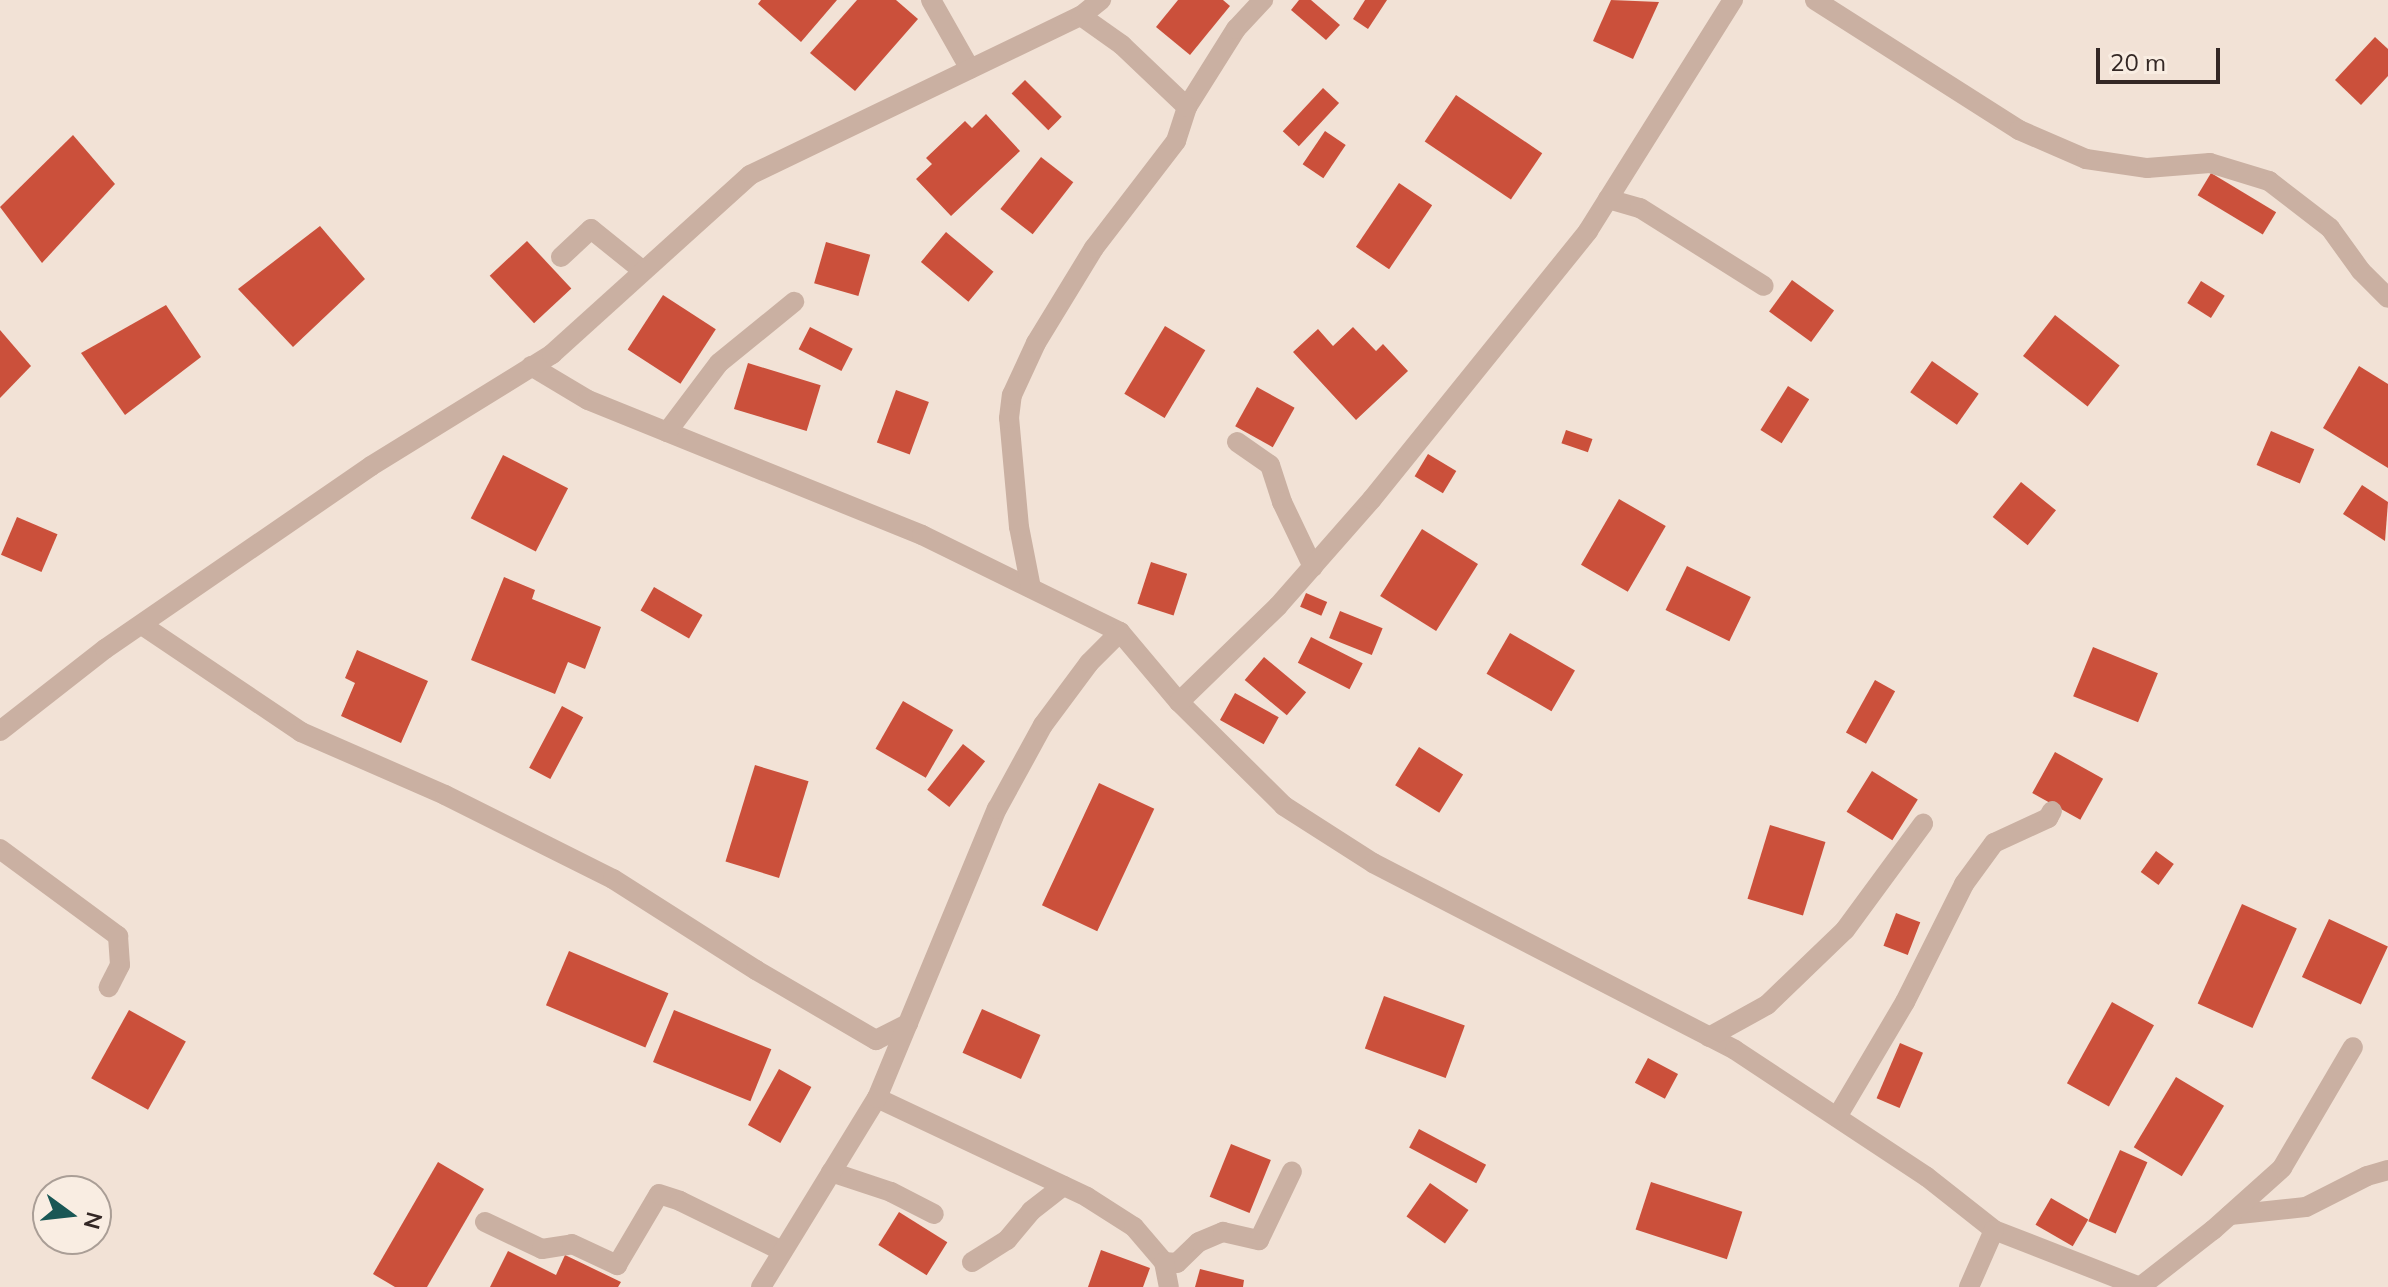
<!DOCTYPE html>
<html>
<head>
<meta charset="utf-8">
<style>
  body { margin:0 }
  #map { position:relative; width:2388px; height:1287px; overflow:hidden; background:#f2e2d6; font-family:Mulish,sans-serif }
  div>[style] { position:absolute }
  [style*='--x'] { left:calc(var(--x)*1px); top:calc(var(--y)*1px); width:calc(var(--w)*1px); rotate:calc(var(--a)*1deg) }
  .building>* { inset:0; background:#cb503b; transform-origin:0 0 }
  .minor>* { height:20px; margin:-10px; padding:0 10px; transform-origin:10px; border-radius:10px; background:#cab0a2 }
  span { translate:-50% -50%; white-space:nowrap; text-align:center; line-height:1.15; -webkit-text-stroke:6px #f9ede2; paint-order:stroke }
  .north { position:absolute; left:32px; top:1175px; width:80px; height:80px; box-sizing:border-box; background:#f9ede2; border:2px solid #aa9e96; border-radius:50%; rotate:105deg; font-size:22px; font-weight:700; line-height:32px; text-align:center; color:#342825 }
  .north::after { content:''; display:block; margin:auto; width:28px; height:36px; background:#195755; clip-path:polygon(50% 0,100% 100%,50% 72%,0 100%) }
  .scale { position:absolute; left:2096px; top:48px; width:124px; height:36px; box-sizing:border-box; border:4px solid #342825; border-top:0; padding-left:10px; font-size:24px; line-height:28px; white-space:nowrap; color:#342825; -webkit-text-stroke:6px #f9ede2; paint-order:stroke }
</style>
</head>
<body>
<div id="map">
  <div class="building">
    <div style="clip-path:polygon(761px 0,837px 0,801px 42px,758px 4px)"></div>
    <div style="clip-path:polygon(857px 0,896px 0,918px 19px,855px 91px,810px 53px)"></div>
    <div style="clip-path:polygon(1178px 0,1223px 0,1230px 6px,1190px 55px,1156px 27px)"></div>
    <div style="clip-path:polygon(1299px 0,1311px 0,1340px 25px,1326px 40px,1291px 10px)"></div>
    <div style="clip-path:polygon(1365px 0,1387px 0,1368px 29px,1353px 19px)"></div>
    <div style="clip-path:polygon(1611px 0,1659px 2px,1633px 59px,1593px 41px)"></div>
    <div style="clip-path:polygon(2375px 37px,2388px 49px,2388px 76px,2361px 105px,2335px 80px)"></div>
    <div style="left:1025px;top:80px;width:52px;height:19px;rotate:45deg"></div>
    <div style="left:1323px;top:88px;width:22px;height:59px;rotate:43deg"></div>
    <div style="left:1456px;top:95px;width:104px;height:56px;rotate:34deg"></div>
    <div style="clip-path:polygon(986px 114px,1020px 151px,951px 216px,916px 179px,932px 164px,926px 158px,965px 121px,972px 128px)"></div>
    <div style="left:1325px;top:131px;width:25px;height:40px;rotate:34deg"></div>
    <div style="clip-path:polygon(73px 135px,115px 184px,42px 263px,0 207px)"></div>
    <div style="left:1041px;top:157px;width:41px;height:66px;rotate:38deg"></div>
    <div style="left:2211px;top:173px;width:76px;height:26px;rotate:31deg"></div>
    <div style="left:1399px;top:183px;width:40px;height:77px;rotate:34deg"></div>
    <div style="clip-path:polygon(320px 226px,365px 279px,293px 347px,238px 289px)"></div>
    <div style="left:946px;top:232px;width:62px;height:39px;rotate:40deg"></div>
    <div style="left:527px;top:241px;width:65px;height:51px;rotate:47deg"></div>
    <div style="left:826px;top:242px;width:46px;height:43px;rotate:16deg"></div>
    <div style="left:1792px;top:280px;width:52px;height:39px;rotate:36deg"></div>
    <div style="left:2201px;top:281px;width:28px;height:26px;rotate:32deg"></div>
    <div style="left:663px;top:295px;width:63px;height:65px;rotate:33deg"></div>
    <div style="clip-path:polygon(166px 305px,201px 357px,125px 415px,81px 353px)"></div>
    <div style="left:2055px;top:315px;width:82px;height:52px;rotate:38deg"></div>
    <div style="left:1165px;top:326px;width:47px;height:79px;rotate:31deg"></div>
    <div style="left:810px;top:327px;width:48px;height:25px;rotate:27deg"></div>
    <div style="clip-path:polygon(1353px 327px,1376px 351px,1383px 344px,1408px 371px,1356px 420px,1293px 352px,1318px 329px,1333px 346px)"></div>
    <div style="clip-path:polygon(0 330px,31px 366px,0 398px)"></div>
    <div style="left:1932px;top:361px;width:57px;height:38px;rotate:35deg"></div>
    <div style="left:748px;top:363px;width:76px;height:48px;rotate:17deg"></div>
    <div style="clip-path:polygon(2359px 366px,2388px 384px,2388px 468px,2323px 428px)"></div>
    <div style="left:1788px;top:386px;width:25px;height:52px;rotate:32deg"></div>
    <div style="left:1257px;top:387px;width:43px;height:45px;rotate:29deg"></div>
    <div style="left:896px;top:390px;width:35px;height:56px;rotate:20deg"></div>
    <div style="left:1566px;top:430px;width:28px;height:14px;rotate:19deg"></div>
    <div style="left:2271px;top:431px;width:47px;height:37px;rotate:23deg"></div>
    <div style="left:1428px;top:454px;width:33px;height:26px;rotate:31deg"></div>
    <div style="left:503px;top:455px;width:73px;height:71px;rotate:27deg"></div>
    <div style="left:2021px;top:482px;width:45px;height:45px;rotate:39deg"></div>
    <div style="clip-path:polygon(2362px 485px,2388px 502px,2385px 541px,2343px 514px)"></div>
    <div style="left:1619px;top:499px;width:54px;height:76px;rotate:30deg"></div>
    <div style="left:17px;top:517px;width:44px;height:41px;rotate:23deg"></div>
    <div style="left:1422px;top:529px;width:66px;height:79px;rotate:32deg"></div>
    <div style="left:1151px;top:562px;width:38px;height:44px;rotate:18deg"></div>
    <div style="left:1687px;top:566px;width:71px;height:49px;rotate:26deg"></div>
    <div style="clip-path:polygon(504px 577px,535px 590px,532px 599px,601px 627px,585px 669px,568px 662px,555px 694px,471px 660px)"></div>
    <div style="left:654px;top:587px;width:56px;height:27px;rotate:30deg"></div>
    <div style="left:1306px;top:593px;width:23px;height:15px;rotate:23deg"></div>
    <div style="left:1340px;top:611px;width:46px;height:29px;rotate:22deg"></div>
    <div style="left:1510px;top:633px;width:75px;height:47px;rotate:30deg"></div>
    <div style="left:1311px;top:637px;width:58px;height:29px;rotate:27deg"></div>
    <div style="left:2093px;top:647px;width:70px;height:53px;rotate:22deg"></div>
    <div style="clip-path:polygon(357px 650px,428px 681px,401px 743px,341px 716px,355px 683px,345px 678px)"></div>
    <div style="left:1264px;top:657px;width:55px;height:30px;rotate:40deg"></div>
    <div style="left:1875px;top:680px;width:23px;height:60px;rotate:29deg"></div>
    <div style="left:1235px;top:693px;width:50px;height:31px;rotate:29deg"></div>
    <div style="left:903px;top:701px;width:58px;height:55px;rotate:30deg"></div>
    <div style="left:562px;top:706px;width:24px;height:70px;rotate:28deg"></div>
    <div style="left:963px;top:744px;width:28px;height:58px;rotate:38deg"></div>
    <div style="left:1419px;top:747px;width:52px;height:45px;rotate:32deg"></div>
    <div style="left:2055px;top:752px;width:55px;height:47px;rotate:29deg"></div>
    <div style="left:755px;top:765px;width:56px;height:101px;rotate:17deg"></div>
    <div style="left:1872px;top:771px;width:54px;height:48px;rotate:32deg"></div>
    <div style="left:1099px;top:783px;width:61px;height:135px;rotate:25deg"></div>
    <div style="left:1770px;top:825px;width:58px;height:77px;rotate:17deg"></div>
    <div style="left:2156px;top:851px;width:22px;height:26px;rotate:36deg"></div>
    <div style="left:2242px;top:904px;width:60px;height:109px;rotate:24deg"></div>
    <div style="left:1896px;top:913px;width:26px;height:35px;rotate:21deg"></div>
    <div style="left:2329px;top:919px;width:65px;height:64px;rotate:25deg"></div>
    <div style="left:569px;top:951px;width:108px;height:59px;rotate:23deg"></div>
    <div style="left:1384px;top:996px;width:86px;height:56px;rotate:20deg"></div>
    <div style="left:2112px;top:1002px;width:48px;height:93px;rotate:29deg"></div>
    <div style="left:982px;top:1009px;width:64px;height:48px;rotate:24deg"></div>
    <div style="left:129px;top:1010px;width:65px;height:78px;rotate:29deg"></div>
    <div style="left:674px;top:1010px;width:105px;height:56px;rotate:22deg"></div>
    <div style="left:1900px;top:1043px;width:25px;height:60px;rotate:23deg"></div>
    <div style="left:1648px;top:1058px;width:34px;height:28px;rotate:28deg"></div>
    <div style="left:779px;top:1069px;width:37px;height:64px;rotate:29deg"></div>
    <div style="left:2176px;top:1077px;width:56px;height:82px;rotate:31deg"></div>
    <div style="left:1419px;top:1129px;width:76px;height:21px;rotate:28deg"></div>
    <div style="left:1231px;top:1144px;width:43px;height:57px;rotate:22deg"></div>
    <div style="left:2120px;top:1150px;width:30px;height:78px;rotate:24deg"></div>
    <div style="clip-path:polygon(438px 1162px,484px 1189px,427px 1287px,395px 1287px,373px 1274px)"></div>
    <div style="left:1651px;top:1182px;width:96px;height:50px;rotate:18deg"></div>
    <div style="left:1430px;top:1183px;width:47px;height:41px;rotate:35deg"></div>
    <div style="left:2051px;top:1198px;width:43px;height:31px;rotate:30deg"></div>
    <div style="left:899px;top:1212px;width:57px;height:39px;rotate:32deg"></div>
    <div style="clip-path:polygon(1101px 1250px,1150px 1268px,1143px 1287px,1088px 1287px)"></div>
    <div style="clip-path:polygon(508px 1251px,556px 1275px,565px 1255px,621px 1282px,618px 1287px,490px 1287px)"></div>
    <div style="clip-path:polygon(1200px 1269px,1244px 1280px,1243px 1287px,1195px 1287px)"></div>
  </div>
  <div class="minor">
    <div style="--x:931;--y:0;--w:79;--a:60.5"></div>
    <div style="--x:1815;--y:0;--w:242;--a:32.5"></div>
    <div style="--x:2019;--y:130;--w:73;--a:23.4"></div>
    <div style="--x:2086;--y:159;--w:62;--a:8.4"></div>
    <div style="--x:2147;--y:168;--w:63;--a:-4.5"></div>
    <div style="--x:2210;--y:163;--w:62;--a:17"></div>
    <div style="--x:2269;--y:181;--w:77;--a:37.6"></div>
    <div style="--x:2330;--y:228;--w:53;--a:54.2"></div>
    <div style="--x:2361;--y:271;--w:38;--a:45"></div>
    <div style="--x:1187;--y:107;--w:92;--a:-57.9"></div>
    <div style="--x:1236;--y:29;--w:40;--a:-47"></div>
    <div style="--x:1608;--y:199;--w:33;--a:16"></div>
    <div style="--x:1640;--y:208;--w:146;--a:32.2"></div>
    <div style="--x:561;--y:257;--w:41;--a:-43"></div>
    <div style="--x:591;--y:229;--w:67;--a:38.9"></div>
    <div style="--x:531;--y:366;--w:66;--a:30.8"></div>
    <div style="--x:588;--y:400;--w:360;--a:22"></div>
    <div style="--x:922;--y:535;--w:220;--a:26.1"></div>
    <div style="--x:1120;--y:632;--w:92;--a:49.9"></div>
    <div style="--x:1179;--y:702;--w:148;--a:44.7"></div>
    <div style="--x:1284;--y:806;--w:106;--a:32.6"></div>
    <div style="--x:1373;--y:863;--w:407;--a:27.3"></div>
    <div style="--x:1735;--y:1050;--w:230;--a:33.5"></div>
    <div style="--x:1927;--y:1177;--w:85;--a:38.3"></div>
    <div style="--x:1994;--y:1230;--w:157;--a:21.3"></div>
    <div style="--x:667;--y:432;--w:86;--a:-53"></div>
    <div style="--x:719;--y:363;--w:97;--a:-39.1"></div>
    <div style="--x:1237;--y:442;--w:40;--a:34.9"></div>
    <div style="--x:1270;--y:465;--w:39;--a:72"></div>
    <div style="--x:1282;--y:502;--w:72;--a:64.5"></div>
    <div style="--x:1031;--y:588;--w:62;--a:-101.1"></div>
    <div style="--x:1019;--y:527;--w:109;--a:-95.2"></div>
    <div style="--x:1009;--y:418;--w:23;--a:-83"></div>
    <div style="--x:1012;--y:395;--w:57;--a:-65.2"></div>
    <div style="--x:1036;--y:343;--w:111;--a:-58.6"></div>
    <div style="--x:1094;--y:248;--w:135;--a:-52.5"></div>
    <div style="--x:1176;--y:141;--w:36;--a:-72"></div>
    <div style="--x:1187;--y:107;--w:90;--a:-136.4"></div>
    <div style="--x:1122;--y:45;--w:50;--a:-144.7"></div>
    <div style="--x:142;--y:625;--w:192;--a:33.9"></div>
    <div style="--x:301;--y:732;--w:157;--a:23.6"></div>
    <div style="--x:445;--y:795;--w:188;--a:26.6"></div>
    <div style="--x:613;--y:879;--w:169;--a:32.5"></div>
    <div style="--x:756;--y:970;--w:139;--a:30.3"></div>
    <div style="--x:876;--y:1040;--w:36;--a:-27"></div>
    <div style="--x:1179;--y:702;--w:138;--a:-44.1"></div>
    <div style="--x:1278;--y:606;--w:142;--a:-48.7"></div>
    <div style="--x:1372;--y:499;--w:344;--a:-51.1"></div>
    <div style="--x:1588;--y:231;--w:273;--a:-57.9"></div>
    <div style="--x:0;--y:731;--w:133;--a:-38"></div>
    <div style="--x:105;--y:649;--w:323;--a:-34.5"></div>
    <div style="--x:371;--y:466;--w:213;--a:-31.7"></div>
    <div style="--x:552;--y:354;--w:267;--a:-42.1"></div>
    <div style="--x:750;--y:175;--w:367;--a:-25.7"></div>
    <div style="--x:1081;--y:16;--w:26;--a:-39"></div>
    <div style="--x:0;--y:849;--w:147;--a:36.4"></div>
    <div style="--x:118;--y:936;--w:29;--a:86"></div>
    <div style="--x:120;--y:965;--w:25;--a:117"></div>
    <div style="--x:1709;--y:1037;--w:66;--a:-28.9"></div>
    <div style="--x:1767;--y:1005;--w:108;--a:-43.9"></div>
    <div style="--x:1845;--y:930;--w:132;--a:-53.7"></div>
    <div style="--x:877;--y:1098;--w:232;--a:25.2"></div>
    <div style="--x:1087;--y:1197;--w:56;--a:32.6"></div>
    <div style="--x:1134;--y:1227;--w:46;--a:49.4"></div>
    <div style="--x:1164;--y:1262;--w:13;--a:4"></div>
    <div style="--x:1177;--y:1263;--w:30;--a:-44"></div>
    <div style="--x:1199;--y:1242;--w:26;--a:-23"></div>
    <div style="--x:1223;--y:1232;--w:37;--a:13"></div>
    <div style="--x:1259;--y:1240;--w:76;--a:-64.4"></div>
    <div style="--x:1837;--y:1117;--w:134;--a:-59.4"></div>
    <div style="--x:1905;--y:1002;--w:132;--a:-63.4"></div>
    <div style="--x:1964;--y:884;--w:51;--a:-53.8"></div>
    <div style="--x:1994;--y:843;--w:60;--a:-24.8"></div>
    <div style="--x:2048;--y:818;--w:8;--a:-60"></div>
    <div style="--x:831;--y:1172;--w:63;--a:18.4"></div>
    <div style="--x:891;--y:1192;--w:48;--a:27.1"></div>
    <div style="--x:2230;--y:1215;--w:76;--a:-6"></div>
    <div style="--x:2306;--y:1207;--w:68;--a:-26.9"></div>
    <div style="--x:2367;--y:1176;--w:22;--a:-16"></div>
    <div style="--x:485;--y:1222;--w:63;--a:25.3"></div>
    <div style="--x:542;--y:1249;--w:30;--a:-9"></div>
    <div style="--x:572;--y:1244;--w:50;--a:25"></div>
    <div style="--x:617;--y:1265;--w:82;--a:-59.4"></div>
    <div style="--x:659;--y:1194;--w:22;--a:18"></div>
    <div style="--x:680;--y:1201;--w:114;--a:26.1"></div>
    <div style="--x:972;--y:1262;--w:41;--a:-32.2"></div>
    <div style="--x:1007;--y:1240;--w:38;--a:-50"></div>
    <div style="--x:1031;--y:1211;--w:41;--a:-38"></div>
    <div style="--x:1164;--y:1262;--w:25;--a:79"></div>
    <div style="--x:761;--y:1287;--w:222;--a:-58.5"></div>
    <div style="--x:877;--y:1098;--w:313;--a:-67.5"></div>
    <div style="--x:997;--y:809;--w:96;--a:-61.3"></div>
    <div style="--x:1043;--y:725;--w:77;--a:-53.4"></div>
    <div style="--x:1089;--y:663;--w:44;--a:-45"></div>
    <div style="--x:1969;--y:1287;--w:62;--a:-66.3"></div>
    <div style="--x:2140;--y:1287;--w:93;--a:-38"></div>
    <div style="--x:2213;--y:1230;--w:93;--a:-41.9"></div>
    <div style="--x:2282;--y:1168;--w:140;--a:-59.6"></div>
  </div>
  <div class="north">N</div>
  <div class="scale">20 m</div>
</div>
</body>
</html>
